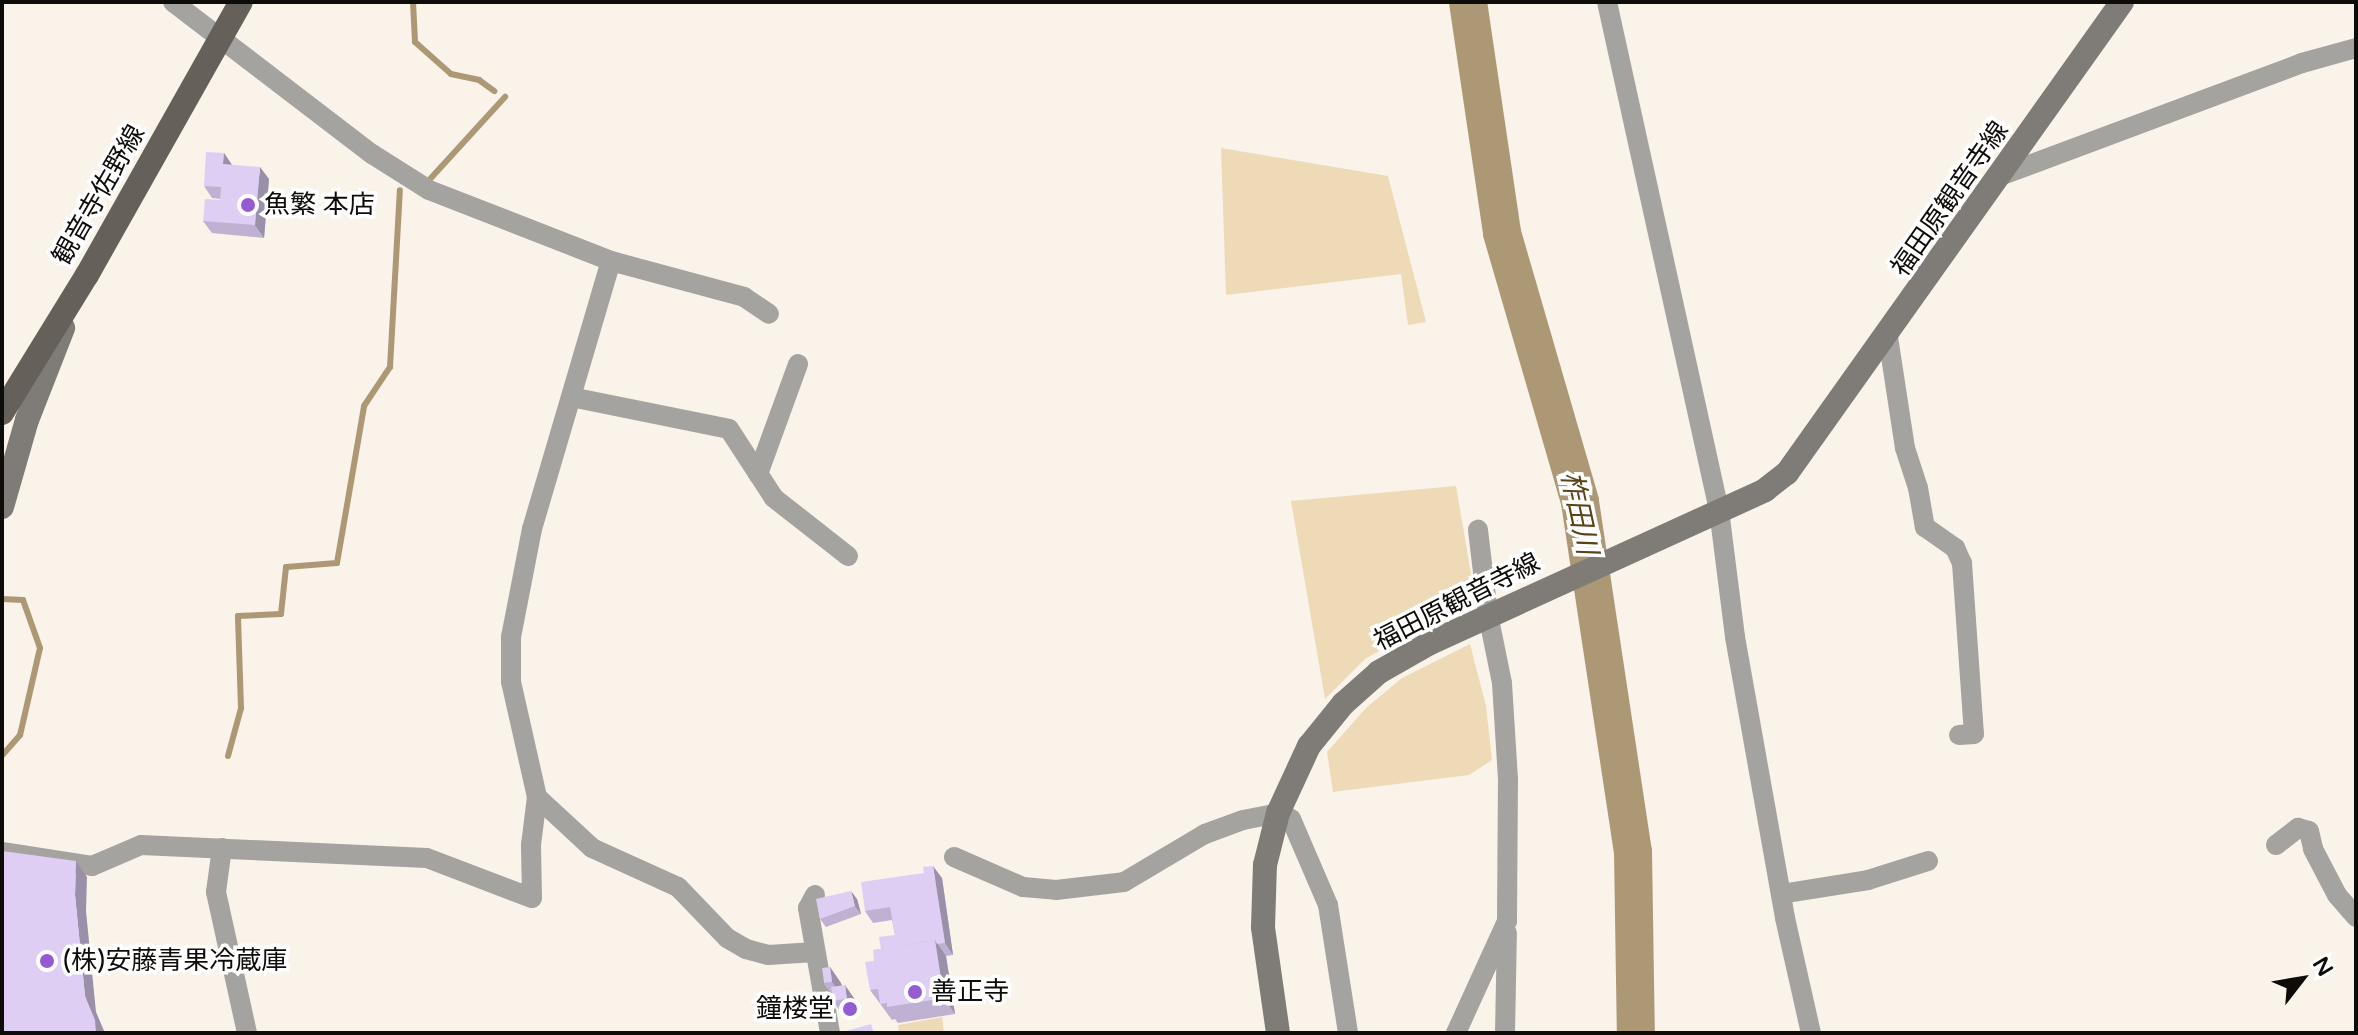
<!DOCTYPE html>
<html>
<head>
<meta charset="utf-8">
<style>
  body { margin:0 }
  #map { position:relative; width:2358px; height:1035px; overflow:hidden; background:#f9f3ea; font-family:"Varela Round","Noto Sans JP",sans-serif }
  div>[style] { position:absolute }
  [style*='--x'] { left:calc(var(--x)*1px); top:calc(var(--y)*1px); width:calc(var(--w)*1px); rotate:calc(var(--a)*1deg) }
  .green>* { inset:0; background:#eedab7 }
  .stream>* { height:6px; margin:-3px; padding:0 3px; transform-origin:3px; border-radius:3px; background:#ad9876 }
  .river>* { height:38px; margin:-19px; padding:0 19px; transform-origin:19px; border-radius:19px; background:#ad9876 }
  .street>* { height:20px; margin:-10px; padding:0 10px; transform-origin:10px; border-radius:10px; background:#a5a39f }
  .secondary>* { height:24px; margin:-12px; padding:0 12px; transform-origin:12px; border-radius:12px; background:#7f7c77 }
  .primary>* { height:24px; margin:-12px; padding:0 12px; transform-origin:12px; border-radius:12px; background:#65615a }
  .wall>* { inset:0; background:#bfb1d1 }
  .shaded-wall>* { inset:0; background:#9b90aa }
  .building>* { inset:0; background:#decef3; transform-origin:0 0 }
  .dots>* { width:22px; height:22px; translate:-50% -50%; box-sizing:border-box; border:4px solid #fff; border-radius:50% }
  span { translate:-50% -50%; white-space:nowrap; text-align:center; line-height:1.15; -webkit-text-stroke:7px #fff; paint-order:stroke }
  .street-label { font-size:26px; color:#0e0c09 }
  .poi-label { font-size:26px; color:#0e0c09 }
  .left { translate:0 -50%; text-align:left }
  .right { translate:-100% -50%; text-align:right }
  .water-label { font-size:28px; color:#594216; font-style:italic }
  .frame { position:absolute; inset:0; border:4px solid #0e0c09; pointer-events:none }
  .north { position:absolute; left:2262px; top:939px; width:80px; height:80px; -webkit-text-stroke:6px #fff; paint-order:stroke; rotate:59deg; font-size:22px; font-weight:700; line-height:32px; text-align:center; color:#0e0c09 }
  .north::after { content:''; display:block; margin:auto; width:28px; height:36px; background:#0e0c09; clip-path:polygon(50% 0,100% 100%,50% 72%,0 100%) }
</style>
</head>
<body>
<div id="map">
  <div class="green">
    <div style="clip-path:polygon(1221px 148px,1388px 176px,1426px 322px,1408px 325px,1401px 274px,1226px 295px)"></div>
    <div style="clip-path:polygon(1456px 486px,1475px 597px,1365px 659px,1325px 699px,1291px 501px)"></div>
    <div style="clip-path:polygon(1470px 644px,1486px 706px,1492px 760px,1469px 775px,1333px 792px,1327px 752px,1366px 708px,1402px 678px)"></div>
    <div style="clip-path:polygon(942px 1017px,944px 1033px,899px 1033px,898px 1025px)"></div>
  </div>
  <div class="stream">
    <div style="--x:413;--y:2;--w:40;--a:87.1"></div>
    <div style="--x:415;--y:42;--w:48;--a:41.6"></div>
    <div style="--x:451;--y:74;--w:29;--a:12"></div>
    <div style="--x:479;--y:80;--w:19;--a:36"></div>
    <div style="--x:431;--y:178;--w:110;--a:-47.6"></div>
    <div style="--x:2;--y:599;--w:21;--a:3"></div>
    <div style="--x:23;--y:600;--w:51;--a:70.5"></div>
    <div style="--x:40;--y:648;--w:89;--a:102.9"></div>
    <div style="--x:20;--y:735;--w:28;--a:131"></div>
    <div style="--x:228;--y:756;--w:50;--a:-74.8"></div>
    <div style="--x:241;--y:708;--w:92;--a:-91.9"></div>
    <div style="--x:238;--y:616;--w:43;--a:-2.7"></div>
    <div style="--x:281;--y:614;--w:47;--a:-83.9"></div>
    <div style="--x:286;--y:567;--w:51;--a:-4.5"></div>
    <div style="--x:337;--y:563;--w:159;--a:-80.2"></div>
    <div style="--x:364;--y:406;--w:47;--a:-56.3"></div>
    <div style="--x:390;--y:367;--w:177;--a:-86.8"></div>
  </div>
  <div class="river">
    <div style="--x:1468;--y:2;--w:233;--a:81.6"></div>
    <div style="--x:1502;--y:233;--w:280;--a:73.8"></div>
    <div style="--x:1580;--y:502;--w:354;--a:81.4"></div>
    <div style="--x:1633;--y:852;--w:181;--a:89.1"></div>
  </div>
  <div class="street">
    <div style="--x:173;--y:2;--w:250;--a:37.4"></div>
    <div style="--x:372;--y:154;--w:67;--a:32.3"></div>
    <div style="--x:429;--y:190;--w:195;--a:21.3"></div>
    <div style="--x:611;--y:261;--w:138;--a:15.1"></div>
    <div style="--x:744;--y:297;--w:30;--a:34"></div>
    <div style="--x:1607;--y:2;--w:520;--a:77.57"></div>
    <div style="--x:1719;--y:510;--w:128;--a:82.8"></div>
    <div style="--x:1735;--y:637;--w:285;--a:79.9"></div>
    <div style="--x:1785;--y:918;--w:118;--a:77.3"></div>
    <div style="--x:2000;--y:176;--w:322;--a:-20.5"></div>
    <div style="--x:2302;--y:63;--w:56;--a:-15.5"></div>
    <div style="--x:1888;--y:337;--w:112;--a:81.3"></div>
    <div style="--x:1905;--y:448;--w:42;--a:72"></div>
    <div style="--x:1918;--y:488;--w:40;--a:80"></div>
    <div style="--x:1925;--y:527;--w:37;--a:35"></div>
    <div style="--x:1955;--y:548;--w:17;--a:65"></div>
    <div style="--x:1962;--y:563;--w:171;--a:86"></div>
    <div style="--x:1974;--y:734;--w:15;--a:176"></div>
    <div style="--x:571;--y:397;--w:161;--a:11.4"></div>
    <div style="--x:729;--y:429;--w:82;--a:56.9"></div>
    <div style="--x:774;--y:498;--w:94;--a:38.1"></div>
    <div style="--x:758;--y:474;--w:117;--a:-70"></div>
    <div style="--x:537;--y:797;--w:75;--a:42.8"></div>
    <div style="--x:592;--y:848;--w:94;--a:24.4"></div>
    <div style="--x:678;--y:887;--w:71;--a:46.1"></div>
    <div style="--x:727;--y:938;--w:22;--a:30"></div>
    <div style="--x:746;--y:949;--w:23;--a:15"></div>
    <div style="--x:768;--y:955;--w:47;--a:-3.7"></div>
    <div style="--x:2276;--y:845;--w:28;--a:-38"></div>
    <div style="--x:2298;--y:828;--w:11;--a:15"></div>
    <div style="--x:2309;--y:831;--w:18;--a:77"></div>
    <div style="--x:2313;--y:849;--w:52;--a:62.4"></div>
    <div style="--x:2337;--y:895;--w:29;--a:49"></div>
    <div style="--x:222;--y:848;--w:44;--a:97.8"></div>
    <div style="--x:216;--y:892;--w:144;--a:77.6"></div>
    <div style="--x:2;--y:852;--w:91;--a:8.8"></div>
    <div style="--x:92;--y:866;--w:53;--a:-23.2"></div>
    <div style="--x:141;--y:845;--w:286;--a:2.6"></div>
    <div style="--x:427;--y:858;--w:112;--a:20.9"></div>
    <div style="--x:532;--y:898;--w:53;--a:-91.1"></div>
    <div style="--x:531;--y:845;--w:48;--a:-82.9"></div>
    <div style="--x:537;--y:797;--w:118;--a:-102.7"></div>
    <div style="--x:511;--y:682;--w:45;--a:-90"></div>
    <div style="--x:511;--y:637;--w:110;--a:-79"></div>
    <div style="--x:532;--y:529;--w:279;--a:-73.6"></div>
    <div style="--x:954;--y:857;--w:75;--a:23.5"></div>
    <div style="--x:1023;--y:887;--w:33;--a:5"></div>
    <div style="--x:1056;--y:890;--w:68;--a:-6.7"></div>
    <div style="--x:1124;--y:882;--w:94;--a:-30.7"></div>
    <div style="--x:1205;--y:834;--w:40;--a:-20.2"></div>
    <div style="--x:1243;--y:820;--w:36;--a:-11"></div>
    <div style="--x:1278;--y:813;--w:14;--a:25"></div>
    <div style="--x:1291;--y:819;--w:94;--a:66.7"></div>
    <div style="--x:1328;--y:905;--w:130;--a:81.1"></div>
    <div style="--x:1781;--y:894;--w:88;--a:-9.1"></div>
    <div style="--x:1868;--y:880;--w:63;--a:-17.6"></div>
    <div style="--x:815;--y:895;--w:15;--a:118"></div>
    <div style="--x:808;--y:908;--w:127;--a:80"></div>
    <div style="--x:1456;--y:1033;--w:123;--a:-65.5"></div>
    <div style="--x:1507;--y:921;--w:142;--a:-89.6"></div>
    <div style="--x:1508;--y:779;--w:96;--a:-93.6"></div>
    <div style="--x:1502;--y:683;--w:70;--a:-101.5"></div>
    <div style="--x:1488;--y:614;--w:85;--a:-96.8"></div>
    <div style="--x:1505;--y:1033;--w:100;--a:-88.9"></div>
  </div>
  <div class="secondary">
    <div style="--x:2;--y:507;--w:91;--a:-74"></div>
    <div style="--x:27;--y:420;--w:99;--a:-68.6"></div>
    <div style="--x:1278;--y:1033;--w:107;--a:-98.1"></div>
    <div style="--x:1263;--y:927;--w:62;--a:-88.2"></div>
    <div style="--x:1265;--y:865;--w:54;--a:-76"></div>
    <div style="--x:1278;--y:813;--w:74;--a:-65.2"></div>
    <div style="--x:1309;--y:746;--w:54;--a:-51"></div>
    <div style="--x:1343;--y:704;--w:48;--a:-41.6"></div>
    <div style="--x:1379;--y:672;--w:59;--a:-29.6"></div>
    <div style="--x:1430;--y:643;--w:368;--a:-24.5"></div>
    <div style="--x:1765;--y:490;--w:28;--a:-38"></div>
    <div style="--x:1787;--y:473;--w:578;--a:-54.58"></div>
  </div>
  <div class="primary">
    <div style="--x:2;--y:413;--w:162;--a:-58.4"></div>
    <div style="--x:87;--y:275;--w:313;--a:-60.6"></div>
  </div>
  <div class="wall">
    <div style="clip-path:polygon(224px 153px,232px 165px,269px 179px,264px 238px,212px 233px,203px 221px,220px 200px,221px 199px,212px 198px,204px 186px)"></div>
    <div style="clip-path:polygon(942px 878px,953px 955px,946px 956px,955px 1014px,898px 1023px,895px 1019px,892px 1020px,870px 990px,874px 961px,881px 949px,895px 935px,892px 920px,873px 923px,865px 911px)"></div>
    <div style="clip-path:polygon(857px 899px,861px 914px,826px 927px,820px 919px)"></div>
    <div style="clip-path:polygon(830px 967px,842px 985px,856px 1001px,858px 1015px,844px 1017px,833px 1001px,832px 995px,824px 984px)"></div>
  </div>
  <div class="shaded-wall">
    <div style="clip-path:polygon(224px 153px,232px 165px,223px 164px)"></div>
    <div style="clip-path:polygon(260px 167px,269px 179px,264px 238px,255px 225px)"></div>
    <div style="clip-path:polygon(76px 861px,87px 877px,86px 911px,96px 1012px,105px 1033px,96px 1033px,85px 996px,75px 895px)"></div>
    <div style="clip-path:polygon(933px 866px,942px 878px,953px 955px,945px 943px)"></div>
    <div style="clip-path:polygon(851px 891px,857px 899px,861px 914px,855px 906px)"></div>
    <div style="clip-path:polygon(935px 940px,946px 956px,955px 1014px,944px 998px)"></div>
    <div style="clip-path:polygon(830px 967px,841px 983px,844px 998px,832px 982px)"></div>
    <div style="clip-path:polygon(845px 985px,856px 1001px,858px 1015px,847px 999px)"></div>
  </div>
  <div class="building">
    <div style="clip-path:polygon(206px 152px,224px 153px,223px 164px,260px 167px,255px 225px,203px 221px,205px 199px,220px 200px,221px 187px,204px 186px)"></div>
    <div style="clip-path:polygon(2px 851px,76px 861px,75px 895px,85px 996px,95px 1020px,96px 1033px,2px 1033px)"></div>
    <div style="clip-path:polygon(933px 866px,945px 943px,937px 944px,935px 940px,881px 949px,879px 937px,895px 935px,890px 907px,865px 911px,861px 882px,924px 873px,923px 867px)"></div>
    <div style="clip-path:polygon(851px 891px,855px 906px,820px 919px,816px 899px)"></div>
    <div style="clip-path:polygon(935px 940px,944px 998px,887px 1007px,887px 1003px,880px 1004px,878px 989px,870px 990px,865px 962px,874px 961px,873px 950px)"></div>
    <div style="left:830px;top:967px;width:15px;height:8px;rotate:82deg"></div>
    <div style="left:845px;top:985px;width:14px;height:14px;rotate:82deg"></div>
    <div style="clip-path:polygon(871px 1024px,874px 1033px,839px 1033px)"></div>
  </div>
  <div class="dots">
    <div style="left:248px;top:205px;background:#965ad1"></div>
    <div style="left:47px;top:961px;background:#965ad1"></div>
    <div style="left:915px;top:992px;background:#965ad1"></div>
    <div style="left:850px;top:1009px;background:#965ad1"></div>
  </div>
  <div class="street-label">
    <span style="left:99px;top:195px;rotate:-60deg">観音寺佐野線</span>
    <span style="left:1950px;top:199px;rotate:-55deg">福田原観音寺線</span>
    <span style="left:1457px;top:602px;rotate:-27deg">福田原観音寺線</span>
  </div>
  <div class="poi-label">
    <span class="left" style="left:264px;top:205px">魚繁 本店</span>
    <span class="left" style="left:63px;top:961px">(株)安藤青果冷蔵庫</span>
    <span class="left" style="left:931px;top:992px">善正寺</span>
    <span class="right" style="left:834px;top:1009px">鐘楼堂</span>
  </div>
  <div class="water-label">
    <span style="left:1579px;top:513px;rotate:78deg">柞田川</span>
  </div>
  <div class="frame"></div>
  <div class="north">N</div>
</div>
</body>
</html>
